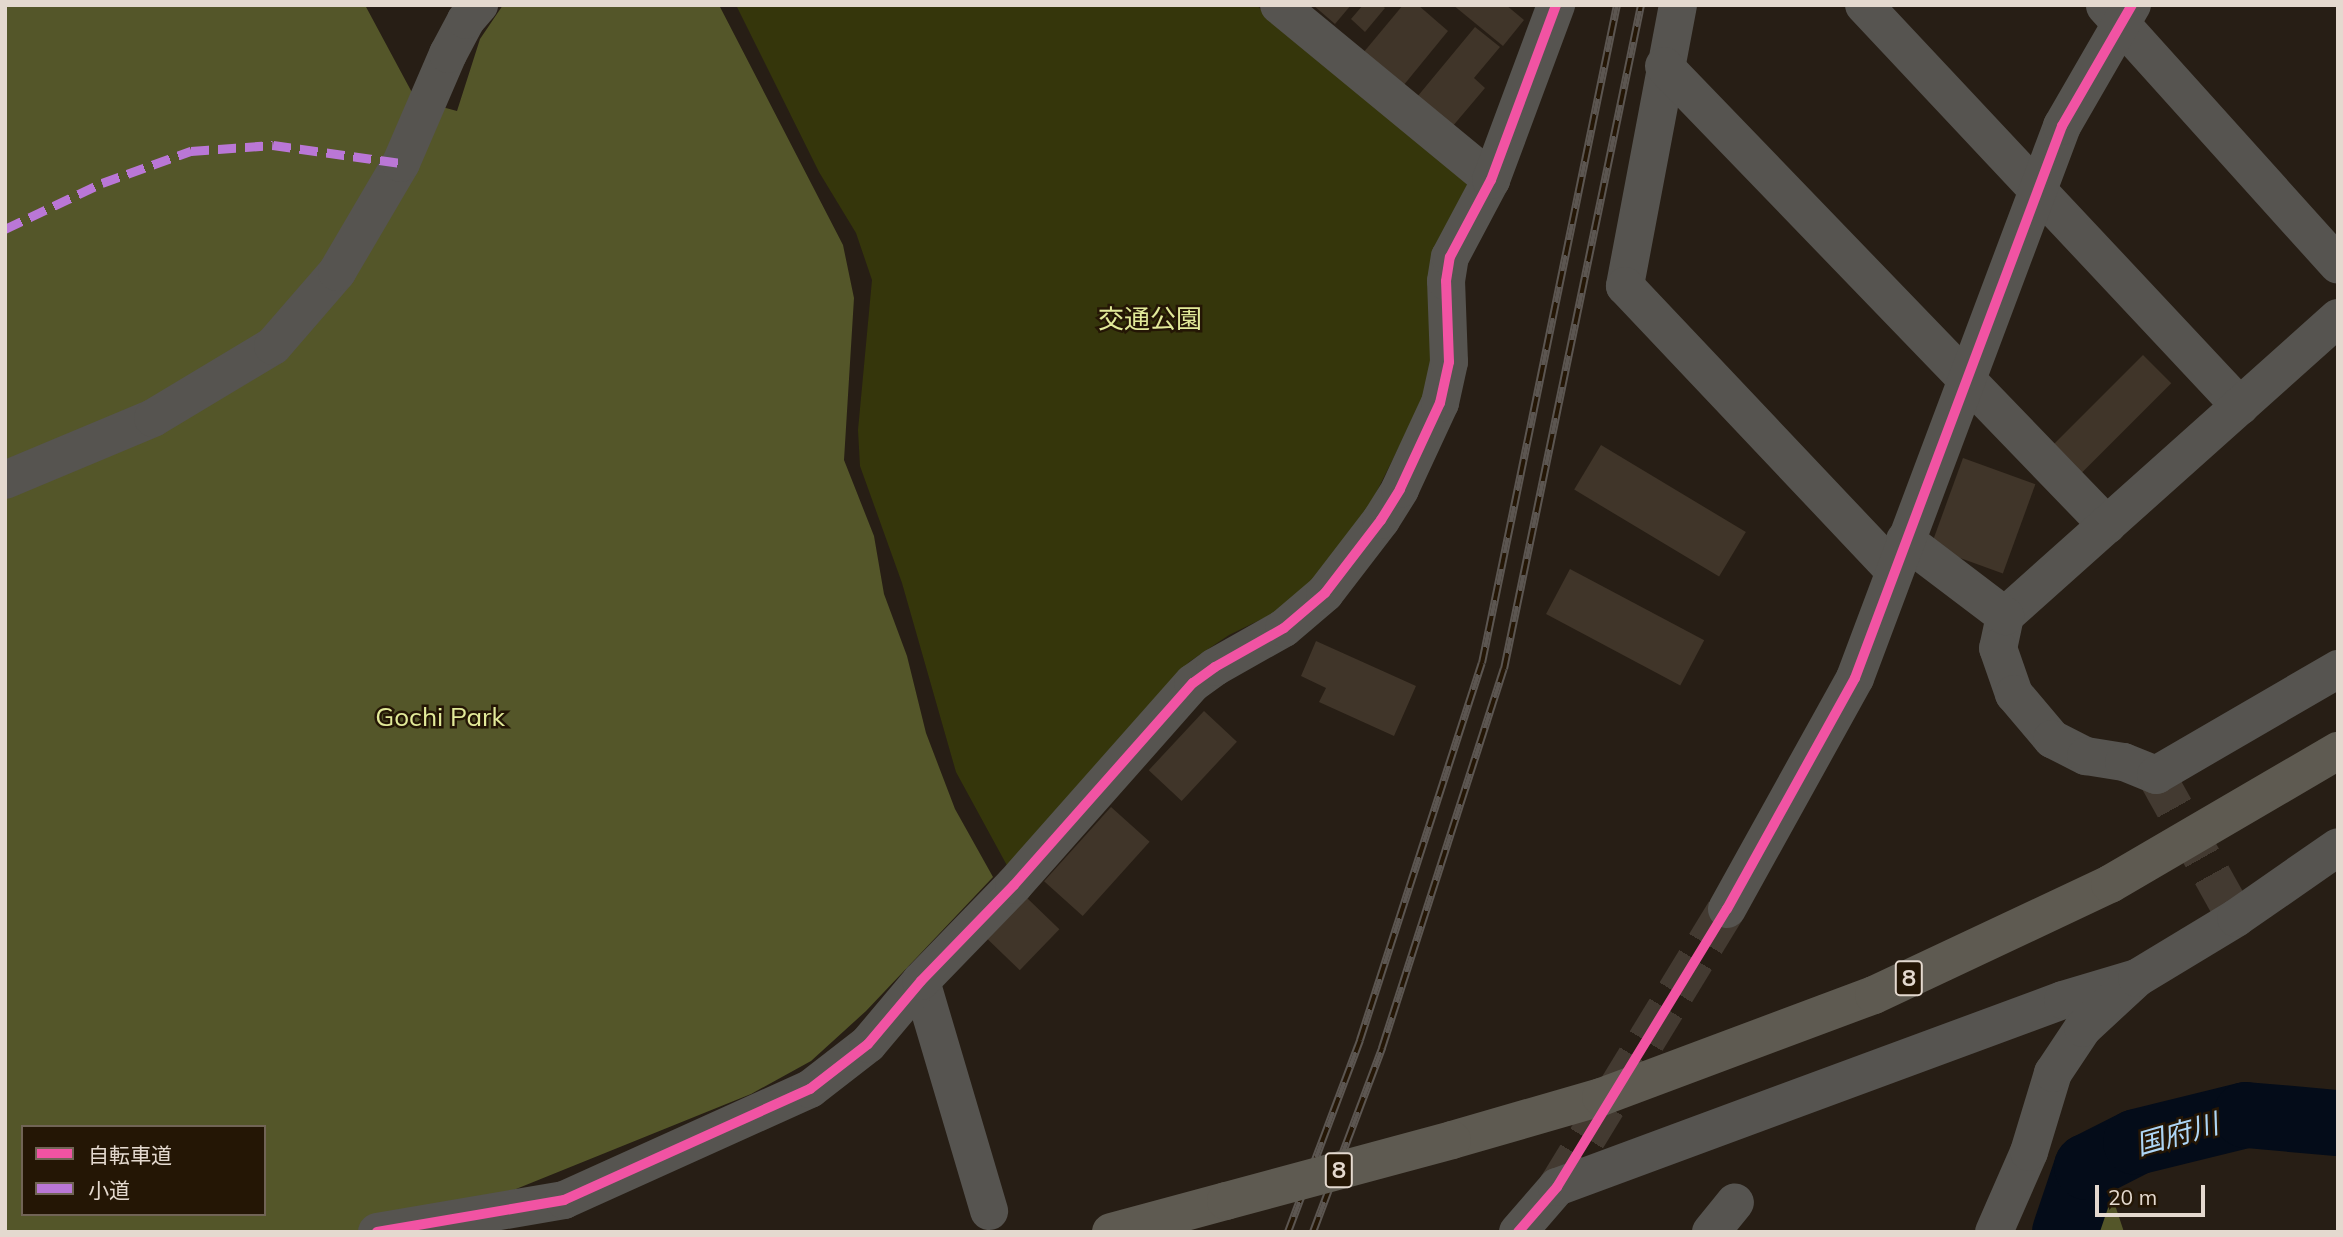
<!DOCTYPE html>
<html>
<head>
<meta charset="utf-8">
<style>
  body { margin:0 }
  #map { position:relative; width:2343px; height:1237px; overflow:hidden; background:#271e15; font-family:Mulish,"Noto Sans JP",sans-serif }
  div>[style] { position:absolute }
  [style*='--x'] { left:calc(var(--x)*1px); top:calc(var(--y)*1px); width:calc(var(--w)*1px); rotate:calc(var(--a)*1deg) }
  .green>* { inset:0; background:#35360b }
  .forest>* { inset:0; background:#545629 }
  .river>* { height:66px; margin:-33px; padding:0 33px; transform-origin:33px; border-radius:33px; background:#040c19 }
  .building>* { inset:0; background:#403529; transform-origin:0 0 }
  .minor-tunnel>* { height:38px; margin-top:-19px; transform-origin:0; background:repeating-linear-gradient(90deg,#433a31 0 38px,transparent 0 57px) }
  .minor>* { height:38px; margin:-19px; padding:0 19px; transform-origin:19px; border-radius:19px; background:#565450 }
  .highway>* { height:38px; margin:-19px; padding:0 19px; transform-origin:19px; border-radius:19px; background:#5e5a51 }
  .rail>* { height:8px; margin-top:-4px; transform-origin:0; background:repeating-linear-gradient(90deg,#241605 0 16px,#5c5651 0 32px); box-sizing:border-box; border-block:2px solid #5c5651 }
  .highway-bridge>* { height:38px; margin:-19px; padding:0 19px; transform-origin:19px; border-radius:19px; background:#5e5a51 }
  .quiet>* { height:9px; margin-top:-4.5px; transform-origin:0; background:repeating-linear-gradient(90deg,#ba77d6 0 18px,transparent 0 27px) }
  .cycleway>* { height:10px; margin:-5px; padding:0 5px; transform-origin:5px; border-radius:5px; background:#f153a3 }
  span { translate:-50% -50%; white-space:nowrap; text-align:center; line-height:1.15; -webkit-text-stroke:5px #241605; paint-order:stroke }
  .shield-label span { padding:2px 5px; background:#241605; border:2px solid; border-radius:5px; -webkit-text-stroke-width:0 }
  .shield-label { font-size:24px; color:#e4d9cf; font-weight:700 }
  .park-label { font-size:26px; color:#e2ea99 }
  .water-label { font-size:28px; color:#aed6f6; font-style:italic }
  .frame { position:absolute; inset:0; border:7px solid #e4d9cf; pointer-events:none }
  .legend { position:absolute; left:21px; top:1125px; width:245px; height:91px; box-sizing:border-box; background:#241605; border:2px solid #716456; margin:0; padding:9px 12px; list-style:none; font-size:21px; color:#e4d9cf }
  .legend li { display:flex; align-items:center; gap:14px; height:35px }
  .legend b { width:35px; border:2px solid #716456 }
  .scale { position:absolute; left:2095px; top:1185px; width:110px; height:32px; box-sizing:border-box; border:4px solid #e4d9cf; border-top:0; padding-left:9px; font-size:21px; line-height:24px; white-space:nowrap; color:#e4d9cf; -webkit-text-stroke:5px #241605; paint-order:stroke }
</style>
</head>
<body>
<div id="map">
  <div class="green">
    <div style="clip-path:polygon(736px 5px,1256px 5px,1475px 185px,1431px 383px,1371px 503px,1308px 588px,1270px 615px,1229px 635px,1189px 662px,1010px 871px,956px 772px,902px 583px,860px 466px,858px 430px,872px 280px,856px 233px,819px 172px)"></div>
  </div>
  <div class="forest">
    <div style="clip-path:polygon(evenodd,5px 5px,365px 5px,416px 100px,457px 111px,480px 39px,503px 5px,719px 5px,843px 245px,854px 298px,844px 460px,874px 536px,884px 594px,907px 656px,926px 733px,955px 809px,993px 877px,866px 1011px,811px 1061px,751px 1094px,410px 1232px,5px 1232px,5px 5px,23px 1127px,264px 1127px,264px 1214px,23px 1214px,23px 1127px)"></div>
    <div style="clip-path:polygon(2111px 1193px,2124px 1232px,2057px 1232px,2062px 1222px,2088px 1202px)"></div>
  </div>
  <div class="river">
    <div style="--x:2065;--y:1232;--w:69;--a:-71.3"></div>
    <div style="--x:2087;--y:1167;--w:55;--a:-27"></div>
    <div style="--x:2136;--y:1142;--w:113;--a:-13.8"></div>
    <div style="--x:2246;--y:1115;--w:92;--a:5"></div>
  </div>
  <div class="building">
    <div style="clip-path:polygon(1313px 5px,1351px 5px,1335px 24px)"></div>
    <div style="clip-path:polygon(1363px 5px,1381px 5px,1385px 8px,1365px 32px,1351px 19px)"></div>
    <div style="clip-path:polygon(1403px 5px,1418px 5px,1448px 31px,1403px 86px,1363px 53px)"></div>
    <div style="clip-path:polygon(1453px 5px,1506px 5px,1524px 20px,1503px 46px)"></div>
    <div style="clip-path:polygon(1475px 27px,1500px 47px,1474px 78px,1485px 88px,1452px 127px,1417px 97px)"></div>
    <div style="left:2143px;top:355px;width:40px;height:128px;rotate:45deg"></div>
    <div style="left:1601px;top:445px;width:169px;height:52px;rotate:31deg"></div>
    <div style="left:1963px;top:458px;width:77px;height:95px;rotate:20deg"></div>
    <div style="left:1570px;top:569px;width:152px;height:51px;rotate:28deg"></div>
    <div style="clip-path:polygon(1316px 641px,1416px 686px,1394px 736px,1319px 702px,1326px 688px,1301px 676px)"></div>
    <div style="left:1204px;top:711px;width:45px;height:81px;rotate:43deg"></div>
    <div style="left:1111px;top:807px;width:52px;height:100px;rotate:42deg"></div>
    <div style="left:1027px;top:898px;width:45px;height:57px;rotate:44deg"></div>
  </div>
  <div class="minor-tunnel">
    <div style="--x:2156;--y:775;--w:164;--a:60.8"></div>
    <div style="--x:1557;--y:1187;--w:326;--a:-58.6"></div>
  </div>
  <div class="minor">
    <div style="--x:1279;--y:5;--w:275;--a:39.5"></div>
    <div style="--x:1678;--y:5;--w:286;--a:100.7"></div>
    <div style="--x:1625;--y:286;--w:391;--a:46.6"></div>
    <div style="--x:1864;--y:5;--w:550;--a:46.84"></div>
    <div style="--x:2105;--y:6;--w:348;--a:48"></div>
    <div style="--x:1664;--y:66;--w:638;--a:46.02"></div>
    <div style="--x:2338;--y:318;--w:447;--a:138.2"></div>
    <div style="--x:2005;--y:616;--w:33;--a:102"></div>
    <div style="--x:1998;--y:648;--w:49;--a:70.8"></div>
    <div style="--x:2014;--y:694;--w:59;--a:49.8"></div>
    <div style="--x:2052;--y:739;--w:38;--a:27"></div>
    <div style="--x:2086;--y:756;--w:38;--a:9"></div>
    <div style="--x:2124;--y:762;--w:35;--a:22"></div>
    <div style="--x:2156;--y:775;--w:211;--a:-30.2"></div>
    <div style="--x:5;--y:480;--w:160;--a:-22.7"></div>
    <div style="--x:153;--y:418;--w:140;--a:-31"></div>
    <div style="--x:273;--y:346;--w:98;--a:-49.1"></div>
    <div style="--x:337;--y:272;--w:126;--a:-59.6"></div>
    <div style="--x:401;--y:163;--w:119;--a:-66.7"></div>
    <div style="--x:448;--y:54;--w:38;--a:-62"></div>
    <div style="--x:466;--y:20;--w:20;--a:-49"></div>
    <div style="--x:1905;--y:540;--w:126;--a:37.2"></div>
    <div style="--x:1727;--y:909;--w:264;--a:-61"></div>
    <div style="--x:1855;--y:678;--w:590;--a:-69.44"></div>
    <div style="--x:2062;--y:126;--w:140;--a:-60"></div>
    <div style="--x:921;--y:981;--w:240;--a:73.5"></div>
    <div style="--x:377;--y:1232;--w:190;--a:-9.7"></div>
    <div style="--x:564;--y:1200;--w:270;--a:-24.3"></div>
    <div style="--x:810;--y:1089;--w:73;--a:-37.8"></div>
    <div style="--x:868;--y:1044;--w:82;--a:-49.9"></div>
    <div style="--x:921;--y:981;--w:134;--a:-45.9"></div>
    <div style="--x:1014;--y:885;--w:270;--a:-48.5"></div>
    <div style="--x:1193;--y:683;--w:27;--a:-36"></div>
    <div style="--x:1215;--y:667;--w:79;--a:-29.5"></div>
    <div style="--x:1284;--y:628;--w:54;--a:-40.5"></div>
    <div style="--x:1325;--y:593;--w:92;--a:-52.5"></div>
    <div style="--x:1381;--y:520;--w:36;--a:-58"></div>
    <div style="--x:1400;--y:489;--w:95;--a:-65.1"></div>
    <div style="--x:1440;--y:403;--w:42;--a:-77.6"></div>
    <div style="--x:1449;--y:362;--w:81;--a:-92.1"></div>
    <div style="--x:1446;--y:281;--w:24;--a:-81"></div>
    <div style="--x:1450;--y:257;--w:87;--a:-62"></div>
    <div style="--x:1491;--y:180;--w:187;--a:-69.6"></div>
    <div style="--x:1518;--y:1232;--w:60;--a:-49.1"></div>
    <div style="--x:1557;--y:1187;--w:539;--a:-20.28"></div>
    <div style="--x:2063;--y:1000;--w:77;--a:-16.6"></div>
    <div style="--x:1711;--y:1232;--w:38;--a:-51"></div>
    <div style="--x:1994;--y:1232;--w:87;--a:-66.4"></div>
    <div style="--x:2029;--y:1152;--w:83;--a:-73.1"></div>
    <div style="--x:2053;--y:1073;--w:54;--a:-56.3"></div>
    <div style="--x:2083;--y:1028;--w:74;--a:-42.8"></div>
    <div style="--x:2137;--y:978;--w:116;--a:-31.2"></div>
    <div style="--x:2236;--y:918;--w:124;--a:-34.8"></div>
  </div>
  <div class="highway">
    <div style="--x:1452;--y:1140;--w:155;--a:-16.1"></div>
    <div style="--x:1601;--y:1097;--w:291;--a:-20.5"></div>
    <div style="--x:1874;--y:995;--w:261;--a:-25.2"></div>
    <div style="--x:2110;--y:884;--w:264;--a:-30.3"></div>
    <div style="--x:1111;--y:1232;--w:119;--a:-15.1"></div>
  </div>
  <div class="rail">
    <div style="--x:1288;--y:1232;--w:205;--a:-69.4"></div>
    <div style="--x:1360;--y:1040;--w:396;--a:-72.1"></div>
    <div style="--x:1482;--y:663;--w:672;--a:-78.41"></div>
    <div style="--x:1313;--y:1232;--w:197;--a:-69.4"></div>
    <div style="--x:1382;--y:1048;--w:398;--a:-72.2"></div>
    <div style="--x:1504;--y:669;--w:678;--a:-78.34"></div>
  </div>
  <div class="highway-bridge">
    <div style="--x:1226;--y:1201;--w:234;--a:-15.1"></div>
  </div>
  <div class="quiet">
    <div style="--x:5;--y:229;--w:107;--a:-25.4"></div>
    <div style="--x:102;--y:183;--w:95;--a:-19.8"></div>
    <div style="--x:191;--y:151;--w:82;--a:-4.2"></div>
    <div style="--x:273;--y:145;--w:129;--a:8"></div>
  </div>
  <div class="cycleway">
    <div style="--x:377;--y:1232;--w:190;--a:-9.7"></div>
    <div style="--x:564;--y:1200;--w:270;--a:-24.3"></div>
    <div style="--x:810;--y:1089;--w:73;--a:-37.8"></div>
    <div style="--x:868;--y:1044;--w:82;--a:-49.9"></div>
    <div style="--x:921;--y:981;--w:134;--a:-45.9"></div>
    <div style="--x:1014;--y:885;--w:270;--a:-48.5"></div>
    <div style="--x:1193;--y:683;--w:27;--a:-36"></div>
    <div style="--x:1215;--y:667;--w:79;--a:-29.5"></div>
    <div style="--x:1284;--y:628;--w:54;--a:-40.5"></div>
    <div style="--x:1325;--y:593;--w:92;--a:-52.5"></div>
    <div style="--x:1381;--y:520;--w:36;--a:-58"></div>
    <div style="--x:1400;--y:489;--w:95;--a:-65.1"></div>
    <div style="--x:1440;--y:403;--w:42;--a:-77.6"></div>
    <div style="--x:1449;--y:362;--w:81;--a:-92.1"></div>
    <div style="--x:1446;--y:281;--w:24;--a:-81"></div>
    <div style="--x:1450;--y:257;--w:87;--a:-62"></div>
    <div style="--x:1491;--y:180;--w:187;--a:-69.6"></div>
    <div style="--x:1518;--y:1232;--w:60;--a:-49.1"></div>
    <div style="--x:1557;--y:1187;--w:326;--a:-58.6"></div>
    <div style="--x:1727;--y:909;--w:264;--a:-61"></div>
    <div style="--x:1855;--y:678;--w:590;--a:-69.44"></div>
    <div style="--x:2062;--y:126;--w:140;--a:-60"></div>
  </div>
  <div class="shield-label">
    <span style="left:1909px;top:978px">8</span>
    <span style="left:1339px;top:1170px">8</span>
  </div>
  <div class="park-label">
    <span style="left:1150px;top:319px">交通公園</span>
    <span style="left:440px;top:717px">Gochi Park</span>
  </div>
  <div class="water-label">
    <span style="left:2177px;top:1134px;rotate:-16deg">国府川</span>
  </div>
  <div class="frame"></div>
  <ul class="legend">
  <li><b style="height:9px;background:#f153a3"></b>自転車道</li>
  <li><b style="height:9px;background:#ba77d6"></b>小道</li>
  </ul>
  <div class="scale">20 m</div>
</div>
</body>
</html>
